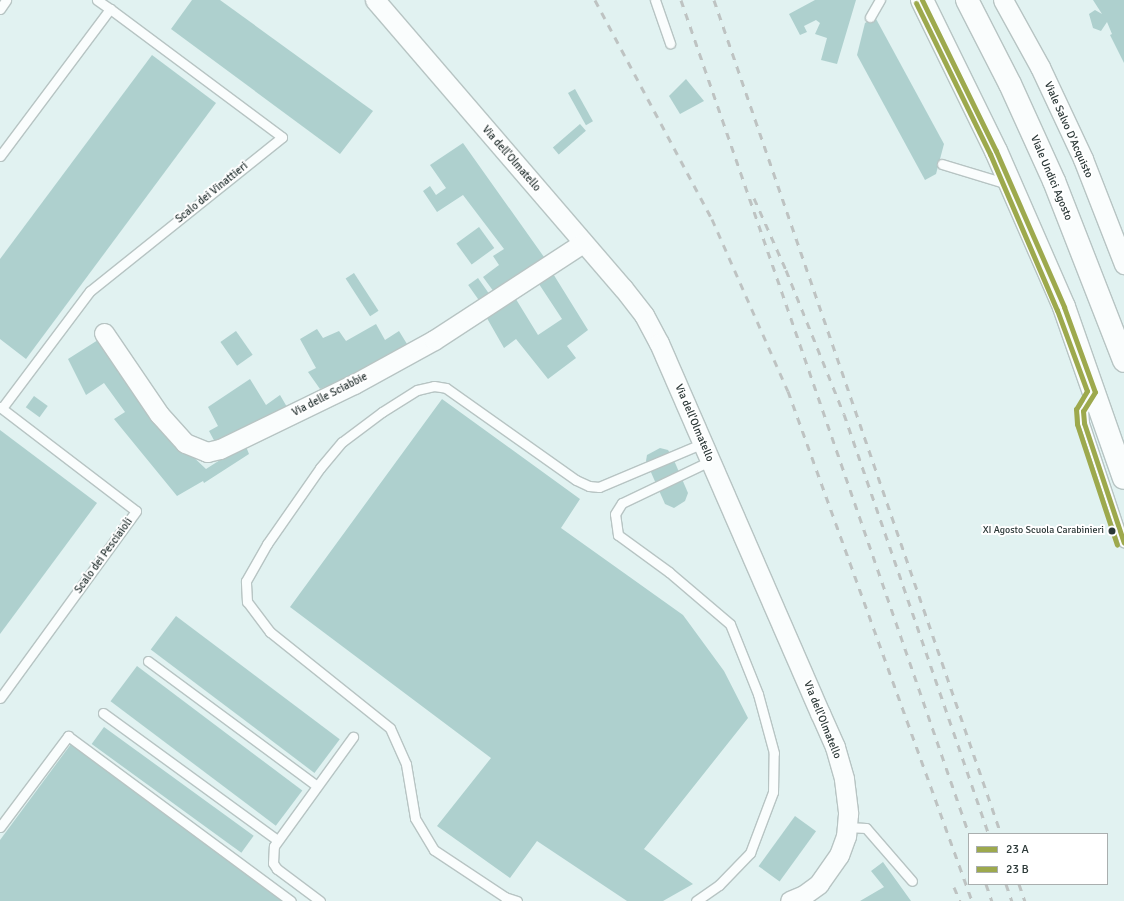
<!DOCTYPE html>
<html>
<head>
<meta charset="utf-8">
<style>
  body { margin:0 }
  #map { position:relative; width:1124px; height:901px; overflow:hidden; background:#e1f2f1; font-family:Signika,sans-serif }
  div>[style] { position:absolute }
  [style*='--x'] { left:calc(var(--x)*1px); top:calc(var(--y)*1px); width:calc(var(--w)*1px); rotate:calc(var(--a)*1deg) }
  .building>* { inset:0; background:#aed0ce; transform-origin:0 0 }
  .roads { filter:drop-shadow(1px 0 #b7c4c3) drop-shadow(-1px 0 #b7c4c3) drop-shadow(0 1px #b7c4c3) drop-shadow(0 -1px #b7c4c3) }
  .service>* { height:9px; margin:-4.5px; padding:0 4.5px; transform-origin:4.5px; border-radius:4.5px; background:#fafdfd }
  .minor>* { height:19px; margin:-9.5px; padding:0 9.5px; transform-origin:9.5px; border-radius:9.5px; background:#fafdfd }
  .primary>* { height:22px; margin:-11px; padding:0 11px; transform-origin:11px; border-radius:11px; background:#fafdfd }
  .rail>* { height:3px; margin-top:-1.5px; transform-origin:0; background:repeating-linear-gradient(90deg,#bec3c2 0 7px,transparent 0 14px) }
  .bus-1>* { height:5px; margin:-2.5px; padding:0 2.5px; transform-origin:2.5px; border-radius:2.5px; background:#9da94d }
  .bus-2>* { height:5px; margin:-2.5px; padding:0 2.5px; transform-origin:2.5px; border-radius:2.5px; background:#9da94d }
  .dots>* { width:11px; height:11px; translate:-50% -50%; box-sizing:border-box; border:2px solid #fff; border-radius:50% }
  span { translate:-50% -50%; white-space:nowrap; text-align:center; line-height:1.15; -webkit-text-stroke:4px #fff; paint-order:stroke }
  .bus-label { font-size:10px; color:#2b3837 }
  .right { translate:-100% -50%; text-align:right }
  .street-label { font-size:11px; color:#2b3837 }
  .legend { position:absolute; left:968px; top:833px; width:140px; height:52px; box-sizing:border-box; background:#fff; border:1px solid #aaafaf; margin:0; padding:5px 7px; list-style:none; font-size:12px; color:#2b3837 }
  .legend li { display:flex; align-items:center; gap:8px; height:20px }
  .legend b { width:20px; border:1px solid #aaafaf }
</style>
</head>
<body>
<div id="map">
  <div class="building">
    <div style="clip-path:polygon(192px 0,220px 0,373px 111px,340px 154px,171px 29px)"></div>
    <div style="clip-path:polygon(815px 0,856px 0,837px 64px,821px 60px,827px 38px,815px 34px,820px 23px,816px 20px,804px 26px,807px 32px,800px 35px,789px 14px)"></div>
    <div style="clip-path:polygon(1093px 0,1124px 0,1124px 63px,1110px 35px,1112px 34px,1107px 22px,1101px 31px,1093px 28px,1089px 14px,1095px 10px,1102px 14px)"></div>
    <div style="clip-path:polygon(875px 17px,944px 144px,936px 174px,925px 180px,857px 55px,865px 23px)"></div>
    <div style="clip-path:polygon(152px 55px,216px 103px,26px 359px,0 339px,0 259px)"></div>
    <div style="clip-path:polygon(686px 79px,704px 101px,680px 114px,669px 96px)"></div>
    <div style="left:575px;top:89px;width:37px;height:8px;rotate:61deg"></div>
    <div style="left:580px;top:124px;width:9px;height:36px;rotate:49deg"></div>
    <div style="clip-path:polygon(463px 143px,544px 257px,494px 292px,483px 277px,499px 265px,493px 256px,504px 249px,463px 195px,437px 212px,423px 191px,430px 186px,436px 195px,446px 188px,430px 165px)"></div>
    <div style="left:479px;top:227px;width:26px;height:28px;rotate:54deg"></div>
    <div style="clip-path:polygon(552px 272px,588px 330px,567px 346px,576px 358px,548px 379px,516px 339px,504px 348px,484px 313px,514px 296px,538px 335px,562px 319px,537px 281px)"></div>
    <div style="left:354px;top:273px;width:45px;height:10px;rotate:57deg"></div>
    <div style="left:478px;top:278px;width:19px;height:12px;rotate:55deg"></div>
    <div style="clip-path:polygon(376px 324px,385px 340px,399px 331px,407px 344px,360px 373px,320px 389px,308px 372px,316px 368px,300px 339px,317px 329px,323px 338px,339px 331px,346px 341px)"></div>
    <div style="left:236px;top:331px;width:29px;height:19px;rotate:55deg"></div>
    <div style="clip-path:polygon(98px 340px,187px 451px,206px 469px,245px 444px,249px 454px,204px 483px,203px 481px,177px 496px,114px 419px,125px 412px,104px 383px,86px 395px,68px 359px)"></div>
    <div style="clip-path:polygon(250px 379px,266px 405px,280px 395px,287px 407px,216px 444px,209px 431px,218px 426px,208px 407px)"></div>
    <div style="left:34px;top:396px;width:17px;height:14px;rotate:36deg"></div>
    <div style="clip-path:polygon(442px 399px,580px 499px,561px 528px,683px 615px,724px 671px,748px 718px,644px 849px,693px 884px,663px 901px,627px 901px,537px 841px,510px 878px,437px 826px,491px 758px,290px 607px)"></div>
    <div style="clip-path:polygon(0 430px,97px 503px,0 634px)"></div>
    <div style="clip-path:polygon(660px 448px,668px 450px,673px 458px,688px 493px,685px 501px,674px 508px,665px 504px,646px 461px,647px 455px)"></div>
    <div style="left:176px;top:616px;width:205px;height:42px;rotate:37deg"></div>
    <div style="left:137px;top:666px;width:207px;height:44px;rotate:37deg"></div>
    <div style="left:104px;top:727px;width:185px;height:21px;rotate:36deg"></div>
    <div style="clip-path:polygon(71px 744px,283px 901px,0 901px,0 840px)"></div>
    <div style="left:795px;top:816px;width:26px;height:62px;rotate:36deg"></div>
    <div style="clip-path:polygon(883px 862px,911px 901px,860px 901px,884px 887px,871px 871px)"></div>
  </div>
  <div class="roads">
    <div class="service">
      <div style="--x:655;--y:0;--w:46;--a:70.8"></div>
      <div style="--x:0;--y:9;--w:11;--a:-56"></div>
      <div style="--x:870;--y:17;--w:20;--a:-60"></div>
      <div style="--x:0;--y:156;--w:184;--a:-53.2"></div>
      <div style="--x:110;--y:9;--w:16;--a:-145"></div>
      <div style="--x:942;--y:164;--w:69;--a:16.9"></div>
      <div style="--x:1093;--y:395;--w:19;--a:122"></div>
      <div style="--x:1083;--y:411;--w:12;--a:85"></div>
      <div style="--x:1084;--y:423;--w:126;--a:71.6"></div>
      <div style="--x:0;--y:407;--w:171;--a:37.4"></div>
      <div style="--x:136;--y:511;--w:231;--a:126"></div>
      <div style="--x:2;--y:408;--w:146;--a:-53.1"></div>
      <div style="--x:90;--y:291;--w:246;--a:-38.7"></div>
      <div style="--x:282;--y:137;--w:214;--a:-143.3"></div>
      <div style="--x:148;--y:661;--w:210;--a:36.5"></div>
      <div style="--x:103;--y:713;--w:215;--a:36.1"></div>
      <div style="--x:0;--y:827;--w:114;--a:-53.2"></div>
      <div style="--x:68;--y:736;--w:277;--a:36.5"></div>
      <div style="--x:847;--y:827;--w:19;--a:3"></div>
      <div style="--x:866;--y:828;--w:70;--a:49"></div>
      <div style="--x:320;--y:901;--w:54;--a:-143.3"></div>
      <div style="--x:277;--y:869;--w:7;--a:-124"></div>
      <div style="--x:273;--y:863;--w:17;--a:-87"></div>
      <div style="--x:274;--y:846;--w:135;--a:-54.1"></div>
      <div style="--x:517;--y:901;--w:13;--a:-162"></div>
      <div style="--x:505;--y:897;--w:85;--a:-146.5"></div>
      <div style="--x:434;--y:850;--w:37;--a:-121"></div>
      <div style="--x:415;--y:818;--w:55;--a:-99.5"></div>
      <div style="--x:406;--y:764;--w:39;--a:-114"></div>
      <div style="--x:390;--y:728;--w:154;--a:-141.3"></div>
      <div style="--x:270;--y:632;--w:38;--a:-127"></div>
      <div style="--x:247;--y:602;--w:21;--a:-93"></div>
      <div style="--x:246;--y:581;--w:43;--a:-60.4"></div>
      <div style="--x:267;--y:544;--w:93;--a:-55.1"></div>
      <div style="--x:320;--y:468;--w:34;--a:-50"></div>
      <div style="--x:342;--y:442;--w:50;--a:-36.9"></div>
      <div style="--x:382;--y:412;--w:41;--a:-32.2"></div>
      <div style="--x:417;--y:390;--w:17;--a:-13"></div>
      <div style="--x:434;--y:386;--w:12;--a:9"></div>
      <div style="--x:446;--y:388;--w:159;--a:35.3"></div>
      <div style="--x:576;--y:480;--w:14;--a:25"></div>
      <div style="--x:589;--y:486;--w:10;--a:6"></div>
      <div style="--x:599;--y:487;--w:113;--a:-22.9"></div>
      <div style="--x:696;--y:901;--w:28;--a:-35"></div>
      <div style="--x:719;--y:885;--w:45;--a:-45.9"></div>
      <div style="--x:750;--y:853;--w:65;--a:-69.3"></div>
      <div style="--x:773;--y:792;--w:39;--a:-89"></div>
      <div style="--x:774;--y:753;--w:61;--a:-105.2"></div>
      <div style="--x:758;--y:694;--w:75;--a:-111.8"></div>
      <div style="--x:730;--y:624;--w:80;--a:-139.6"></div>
      <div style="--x:669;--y:572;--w:63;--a:-144"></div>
      <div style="--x:618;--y:535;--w:21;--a:-98"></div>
      <div style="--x:615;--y:514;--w:13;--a:-58"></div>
      <div style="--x:622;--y:503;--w:98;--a:-25.5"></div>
    </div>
    <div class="minor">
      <div style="--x:375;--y:0;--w:380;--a:49.3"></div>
      <div style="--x:623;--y:288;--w:34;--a:52"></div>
      <div style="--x:644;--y:315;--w:32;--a:62"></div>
      <div style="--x:659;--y:343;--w:404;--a:66.5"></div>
      <div style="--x:820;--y:713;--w:37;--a:66"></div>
      <div style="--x:835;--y:747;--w:33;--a:74"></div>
      <div style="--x:844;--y:779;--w:35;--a:83"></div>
      <div style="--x:848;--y:814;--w:22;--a:95"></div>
      <div style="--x:846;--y:836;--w:20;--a:110"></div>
      <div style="--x:839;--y:855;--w:35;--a:125"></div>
      <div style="--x:819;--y:884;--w:19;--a:144"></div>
      <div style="--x:804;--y:895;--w:15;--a:157"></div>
      <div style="--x:1003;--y:0;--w:77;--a:61.1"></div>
      <div style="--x:1040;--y:67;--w:102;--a:64.9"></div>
      <div style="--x:1083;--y:159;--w:113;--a:68.7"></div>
      <div style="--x:104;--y:333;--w:98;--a:55.8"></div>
      <div style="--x:159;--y:414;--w:39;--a:48"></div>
      <div style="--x:185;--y:443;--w:24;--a:22"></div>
      <div style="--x:207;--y:452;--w:13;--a:-13"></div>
      <div style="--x:220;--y:449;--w:149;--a:-25.9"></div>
      <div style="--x:354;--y:384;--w:91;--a:-28.8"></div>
      <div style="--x:434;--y:340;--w:178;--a:-33.1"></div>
    </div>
    <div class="primary">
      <div style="--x:922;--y:0;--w:168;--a:63.9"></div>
      <div style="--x:996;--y:151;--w:170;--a:66.4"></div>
      <div style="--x:1064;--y:307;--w:181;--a:70.7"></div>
      <div style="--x:967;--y:0;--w:94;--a:62.9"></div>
      <div style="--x:1010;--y:84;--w:107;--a:65.6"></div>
      <div style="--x:1054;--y:181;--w:193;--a:68.7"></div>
    </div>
  </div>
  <div class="rail">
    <div style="--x:595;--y:0;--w:248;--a:61.9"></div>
    <div style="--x:712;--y:219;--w:188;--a:66.2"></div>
    <div style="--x:788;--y:391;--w:542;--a:70.16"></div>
    <div style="--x:681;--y:0;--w:882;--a:70.95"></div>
    <div style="--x:714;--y:0;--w:882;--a:71.01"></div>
    <div style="--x:754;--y:198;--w:79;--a:66"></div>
    <div style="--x:786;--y:270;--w:155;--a:68.1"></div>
    <div style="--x:844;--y:414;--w:444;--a:71"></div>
    <div style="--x:986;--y:884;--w:18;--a:71"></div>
    <div style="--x:1006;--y:884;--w:18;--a:71"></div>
    <div style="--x:1019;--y:884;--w:18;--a:71"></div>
    <div style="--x:954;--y:887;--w:15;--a:67"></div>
  </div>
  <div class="bus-1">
    <div style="--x:922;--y:0;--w:168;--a:63.9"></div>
    <div style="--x:996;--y:151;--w:170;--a:66.4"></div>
    <div style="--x:1064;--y:307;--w:90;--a:70"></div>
    <div style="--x:1095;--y:392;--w:22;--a:122"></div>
    <div style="--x:1083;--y:411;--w:12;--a:85"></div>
    <div style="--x:1084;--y:423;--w:126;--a:71.6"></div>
  </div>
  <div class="bus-2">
    <div style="--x:916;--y:3;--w:168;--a:63.9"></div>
    <div style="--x:990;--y:154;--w:170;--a:66.8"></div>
    <div style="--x:1057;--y:310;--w:86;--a:69.7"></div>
    <div style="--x:1087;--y:391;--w:21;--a:121"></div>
    <div style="--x:1076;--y:409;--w:15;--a:86"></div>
    <div style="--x:1077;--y:424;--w:127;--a:71.7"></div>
  </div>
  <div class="dots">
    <div style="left:1112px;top:531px;background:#2b3837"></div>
  </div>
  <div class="bus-label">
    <span class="right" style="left:1104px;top:531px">XI Agosto Scuola Carabinieri</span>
  </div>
  <div class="street-label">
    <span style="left:1068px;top:130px;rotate:66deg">Viale Salvo D'Acquisto</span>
    <span style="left:511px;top:159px;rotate:49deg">Via dell'Olmatello</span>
    <span style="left:1051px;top:178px;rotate:67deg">Viale Undici Agosto</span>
    <span style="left:212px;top:193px;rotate:-39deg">Scalo dei Vinattieri</span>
    <span style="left:330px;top:395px;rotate:-27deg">Via delle Sciabbie</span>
    <span style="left:694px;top:423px;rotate:67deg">Via dell'Olmatello</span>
    <span style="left:104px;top:556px;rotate:-54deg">Scalo dei Pesciaioli</span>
    <span style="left:822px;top:720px;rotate:68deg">Via dell'Olmatello</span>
  </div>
  <ul class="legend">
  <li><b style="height:5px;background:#9da94d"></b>23 A</li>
  <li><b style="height:5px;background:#9da94d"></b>23 B</li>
  </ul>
</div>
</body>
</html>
